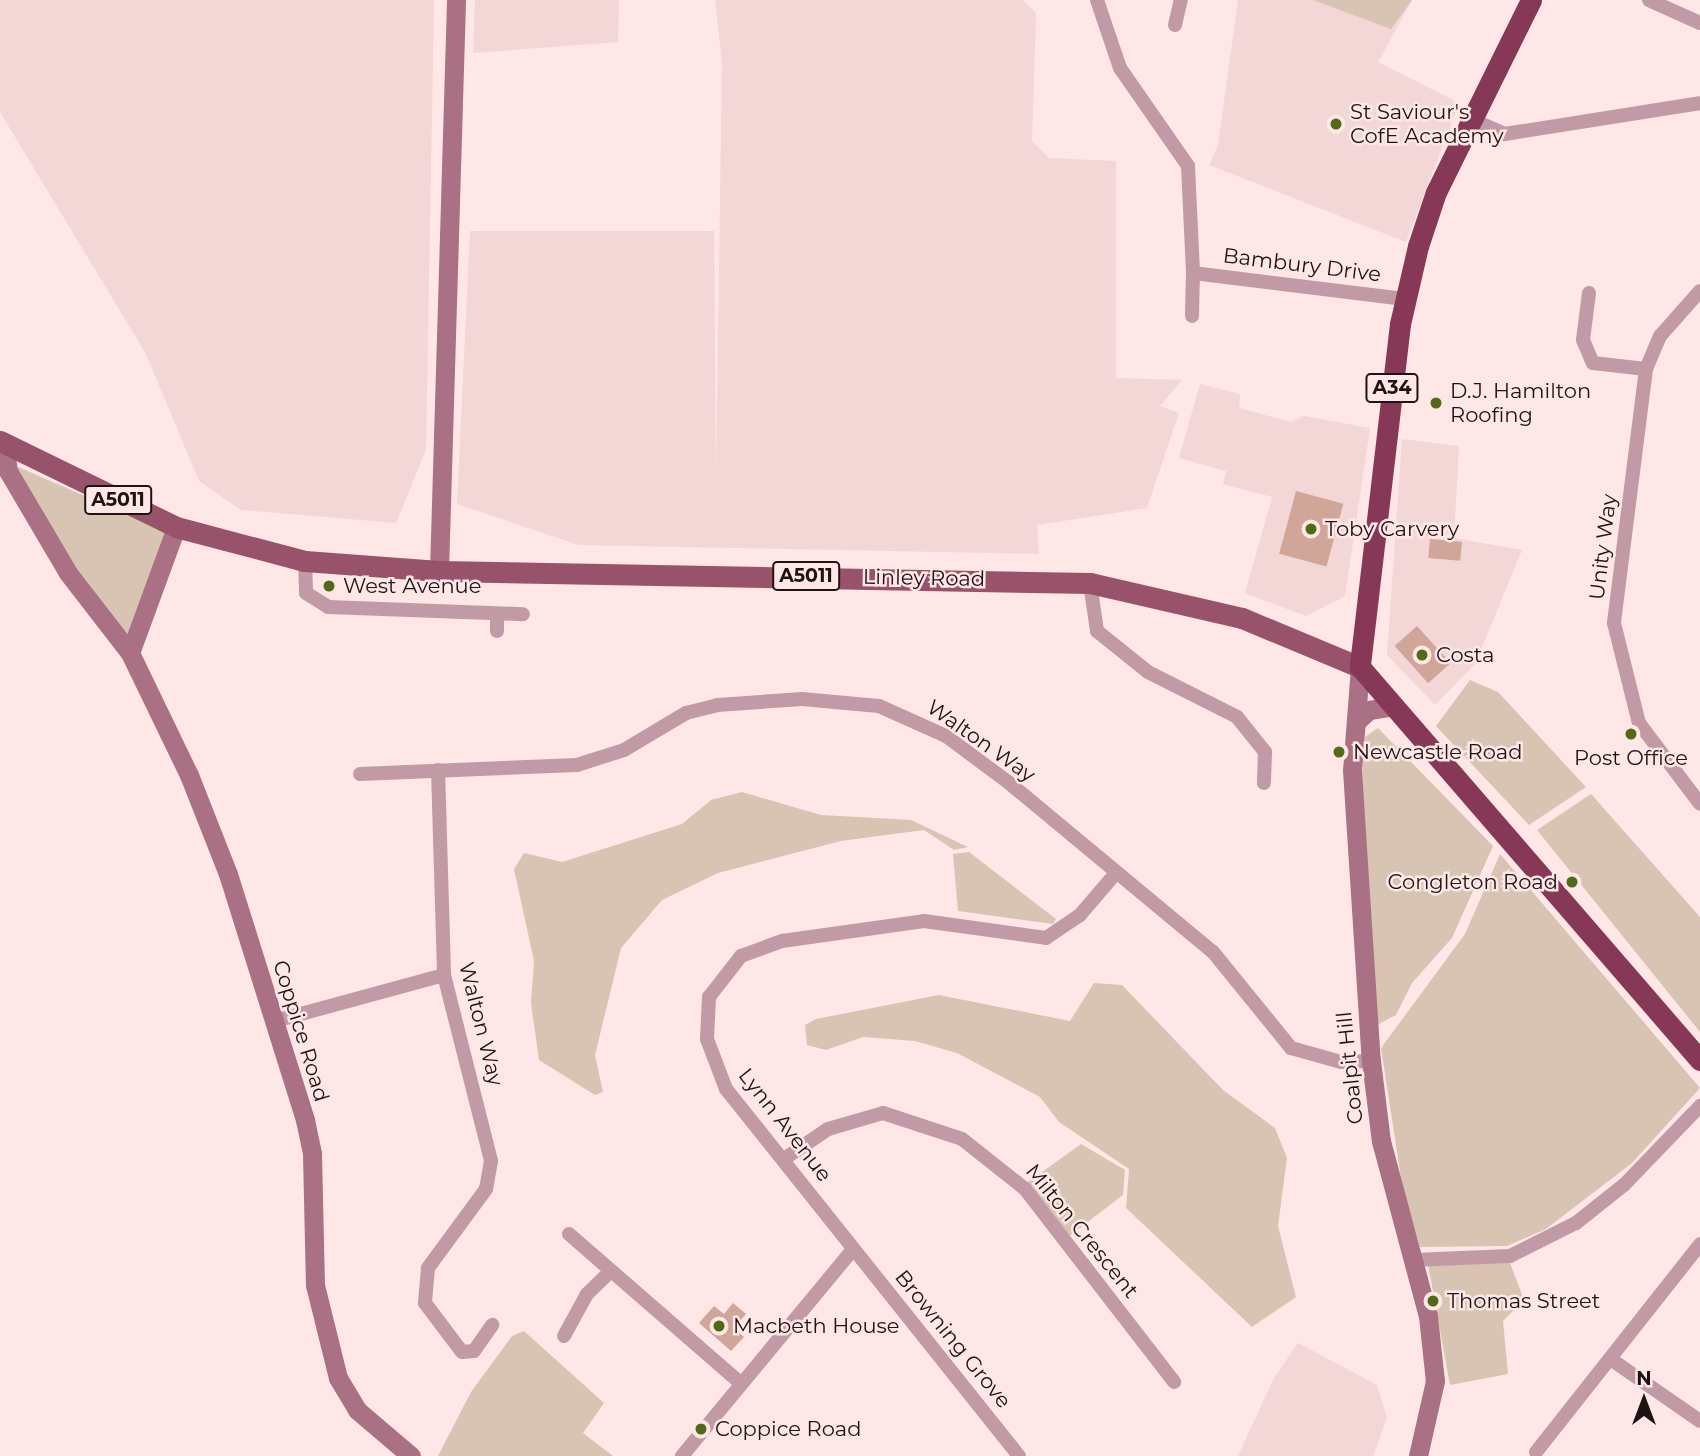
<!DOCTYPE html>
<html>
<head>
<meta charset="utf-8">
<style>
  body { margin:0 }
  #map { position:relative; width:1700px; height:1456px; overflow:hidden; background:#fee7e6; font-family:Montserrat,sans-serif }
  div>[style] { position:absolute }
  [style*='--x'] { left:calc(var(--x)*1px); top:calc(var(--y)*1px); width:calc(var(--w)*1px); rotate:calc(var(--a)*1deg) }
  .built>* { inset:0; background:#f3d6d6 }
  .green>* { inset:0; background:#d8c4b3 }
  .building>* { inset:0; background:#cfa697; transform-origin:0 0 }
  .street>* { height:14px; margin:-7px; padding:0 7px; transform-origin:7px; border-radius:7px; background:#c29aa6 }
  .secondary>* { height:19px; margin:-9.5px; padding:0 9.5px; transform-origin:9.5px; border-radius:9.5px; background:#aa7184 }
  .primary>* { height:21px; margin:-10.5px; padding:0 10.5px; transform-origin:10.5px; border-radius:10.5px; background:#98536b }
  .highway>* { height:21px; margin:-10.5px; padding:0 10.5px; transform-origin:10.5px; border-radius:10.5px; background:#873856 }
  .dots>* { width:19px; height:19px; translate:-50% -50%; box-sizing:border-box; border:4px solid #fee7e6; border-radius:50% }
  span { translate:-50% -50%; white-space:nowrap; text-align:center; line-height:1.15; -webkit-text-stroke:5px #fee7e6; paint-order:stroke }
  .shield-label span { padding:2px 5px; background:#fee7e6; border:2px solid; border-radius:5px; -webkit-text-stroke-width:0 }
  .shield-label { font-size:19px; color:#1d1313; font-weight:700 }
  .poi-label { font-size:21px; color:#1d1313 }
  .left { translate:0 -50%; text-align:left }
  .right { translate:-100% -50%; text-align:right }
  .street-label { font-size:21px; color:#1d1313 }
  .north { position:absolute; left:1609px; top:1365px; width:70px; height:70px; -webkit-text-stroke:5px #fee7e6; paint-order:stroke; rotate:0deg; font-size:19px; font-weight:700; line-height:28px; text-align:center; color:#1d1313 }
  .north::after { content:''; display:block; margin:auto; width:24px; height:32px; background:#1d1313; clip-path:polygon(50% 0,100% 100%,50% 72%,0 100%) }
</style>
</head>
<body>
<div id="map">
  <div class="built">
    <div style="clip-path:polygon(0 0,434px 0,426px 450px,396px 523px,241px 510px,199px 481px,146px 354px,0 112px)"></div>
    <div style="clip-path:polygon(475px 0,619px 0,618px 42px,473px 53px)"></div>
    <div style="clip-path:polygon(715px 0,1023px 0,1036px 13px,1032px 141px,1049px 158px,1116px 161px,1116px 378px,1182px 380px,1160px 406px,1179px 413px,1147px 508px,1037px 525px,1039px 554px,579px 545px,457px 504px,470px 231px,714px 231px,716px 479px,722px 63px)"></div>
    <div style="clip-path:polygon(1238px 0,1412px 0,1378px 62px,1459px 103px,1406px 242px,1209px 165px,1218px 145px)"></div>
    <div style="clip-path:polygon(1200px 384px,1240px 394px,1239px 408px,1291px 422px,1304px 416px,1370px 428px,1345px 596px,1306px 616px,1245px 593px,1272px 497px,1223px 484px,1226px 471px,1179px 458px)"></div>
    <div style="clip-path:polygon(1402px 439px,1459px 446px,1454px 538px,1522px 550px,1475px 664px,1435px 705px,1387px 655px)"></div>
    <div style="clip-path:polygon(1298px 1343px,1377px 1385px,1387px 1418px,1373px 1456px,1238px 1456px,1274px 1378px)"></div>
  </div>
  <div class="green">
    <div style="clip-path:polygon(1313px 0,1412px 0,1391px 29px)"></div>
    <div style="clip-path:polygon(16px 466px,172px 534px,129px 644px,67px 563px)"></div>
    <div style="clip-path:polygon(1470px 680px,1498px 692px,1586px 787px,1529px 825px,1436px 726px)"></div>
    <div style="clip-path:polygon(1378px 728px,1493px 846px,1452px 938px,1412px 983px,1396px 1015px,1375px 1026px,1362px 779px,1365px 737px)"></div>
    <div style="clip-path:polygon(742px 792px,821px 815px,911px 820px,968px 847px,954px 850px,924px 830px,841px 841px,718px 873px,662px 900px,621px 948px,595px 1055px,603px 1092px,595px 1095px,539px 1060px,531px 1003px,534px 961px,514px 869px,524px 853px,562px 862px,682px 824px,711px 800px)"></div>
    <div style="clip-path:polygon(1591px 794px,1700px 917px,1700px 1032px,1537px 830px)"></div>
    <div style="clip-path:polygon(969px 852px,1056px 919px,1053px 924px,958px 911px,953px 854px)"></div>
    <div style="clip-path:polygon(1500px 854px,1700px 1088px,1632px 1163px,1546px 1229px,1507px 1246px,1420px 1247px,1402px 1184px,1381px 1048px,1465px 934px)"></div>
    <div style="clip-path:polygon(1094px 983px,1122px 985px,1223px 1090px,1275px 1128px,1287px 1158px,1278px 1226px,1296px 1297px,1252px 1327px,1126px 1208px,1129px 1169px,1059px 1122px,1040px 1097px,957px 1053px,915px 1041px,863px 1037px,826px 1050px,807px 1045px,805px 1025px,816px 1019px,939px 995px,1070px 1021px)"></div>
    <div style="clip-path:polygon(1081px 1144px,1125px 1170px,1123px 1195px,1068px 1237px,1024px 1185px)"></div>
    <div style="clip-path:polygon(1510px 1263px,1524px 1300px,1503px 1321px,1508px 1374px,1450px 1385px,1428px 1264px)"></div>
    <div style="clip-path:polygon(524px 1331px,604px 1403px,583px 1433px,613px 1456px,438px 1456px,471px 1392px,512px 1336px)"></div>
  </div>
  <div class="building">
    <div style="left:1296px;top:491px;width:49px;height:65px;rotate:15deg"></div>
    <div style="left:1430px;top:539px;width:32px;height:19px;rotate:5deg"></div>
    <div style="left:1417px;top:626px;width:50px;height:30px;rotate:48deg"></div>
    <div style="clip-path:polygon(733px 1303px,746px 1314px,734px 1328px,744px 1337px,731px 1351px,699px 1323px,714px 1306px,724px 1314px)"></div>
  </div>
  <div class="street">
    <div style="--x:1097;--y:0;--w:72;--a:71.3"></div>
    <div style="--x:1120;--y:68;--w:119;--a:55.2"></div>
    <div style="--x:1188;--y:166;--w:107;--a:87.3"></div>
    <div style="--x:1193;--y:273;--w:215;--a:7"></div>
    <div style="--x:1649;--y:0;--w:56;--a:24.3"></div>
    <div style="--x:1175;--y:25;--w:26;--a:-77"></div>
    <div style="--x:1473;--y:120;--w:35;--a:24"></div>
    <div style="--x:1505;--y:134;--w:197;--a:-9"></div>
    <div style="--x:1700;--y:291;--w:60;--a:131.6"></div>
    <div style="--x:1660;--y:336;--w:36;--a:113"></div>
    <div style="--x:1646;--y:369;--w:256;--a:97.2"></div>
    <div style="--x:1614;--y:623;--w:103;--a:76"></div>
    <div style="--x:1639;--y:723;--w:101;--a:53"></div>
    <div style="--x:1589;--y:293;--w:47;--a:97.3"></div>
    <div style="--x:1583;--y:340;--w:25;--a:67"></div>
    <div style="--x:1593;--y:363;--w:53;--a:6.5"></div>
    <div style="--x:1192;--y:316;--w:43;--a:-88.7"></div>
    <div style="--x:305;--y:561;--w:32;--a:88"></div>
    <div style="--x:306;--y:593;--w:26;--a:32"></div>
    <div style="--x:328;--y:607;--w:195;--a:2.1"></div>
    <div style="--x:1090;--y:583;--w:49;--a:81.7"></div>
    <div style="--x:1097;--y:631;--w:65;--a:38.8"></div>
    <div style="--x:1148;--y:672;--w:100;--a:26.8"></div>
    <div style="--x:1237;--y:717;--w:45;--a:51.3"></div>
    <div style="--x:1265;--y:752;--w:31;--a:92"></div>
    <div style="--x:497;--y:631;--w:17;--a:-90"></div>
    <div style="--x:438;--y:770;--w:205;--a:88.3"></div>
    <div style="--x:444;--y:975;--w:192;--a:75.8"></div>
    <div style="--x:491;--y:1161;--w:28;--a:100"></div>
    <div style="--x:486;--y:1189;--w:98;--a:126.3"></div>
    <div style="--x:428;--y:1268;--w:35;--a:95"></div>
    <div style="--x:425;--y:1303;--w:61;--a:52.9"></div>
    <div style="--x:462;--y:1352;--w:12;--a:-5"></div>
    <div style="--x:474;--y:1351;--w:32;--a:-55"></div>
    <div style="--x:360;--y:774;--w:217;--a:-2.4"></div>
    <div style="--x:577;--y:765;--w:49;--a:-17.7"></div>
    <div style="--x:624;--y:750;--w:72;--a:-30.8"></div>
    <div style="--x:686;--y:713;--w:32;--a:-14"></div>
    <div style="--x:717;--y:705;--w:85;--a:-4"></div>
    <div style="--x:802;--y:699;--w:77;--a:5.2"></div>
    <div style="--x:879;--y:706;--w:73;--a:24.1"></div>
    <div style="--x:946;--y:736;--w:77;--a:36.6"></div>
    <div style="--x:1008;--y:782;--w:266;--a:39.7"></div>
    <div style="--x:1213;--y:952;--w:124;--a:50.9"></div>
    <div style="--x:1291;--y:1048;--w:52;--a:15.6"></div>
    <div style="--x:1341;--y:1062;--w:30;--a:-2"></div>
    <div style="--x:275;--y:1021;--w:175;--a:-15.2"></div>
    <div style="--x:784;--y:1159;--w:53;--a:-34.3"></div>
    <div style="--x:828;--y:1129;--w:57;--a:-16.2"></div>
    <div style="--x:883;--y:1113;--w:83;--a:18.2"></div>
    <div style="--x:962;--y:1139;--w:80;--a:38.4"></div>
    <div style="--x:1025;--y:1189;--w:244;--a:52.3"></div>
    <div style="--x:569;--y:1234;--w:224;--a:41"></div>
    <div style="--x:1413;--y:1260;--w:97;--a:-2.4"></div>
    <div style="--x:1510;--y:1256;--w:74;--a:-26.6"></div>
    <div style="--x:1576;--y:1223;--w:61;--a:-38.4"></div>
    <div style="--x:1624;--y:1185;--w:110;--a:-46.1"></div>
    <div style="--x:564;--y:1336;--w:48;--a:-61.3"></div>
    <div style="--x:587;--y:1294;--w:32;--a:-44"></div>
    <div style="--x:1612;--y:1360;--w:107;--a:34.7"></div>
    <div style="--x:1536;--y:1452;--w:265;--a:-51.7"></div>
    <div style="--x:682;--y:1456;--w:268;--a:-50.4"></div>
    <div style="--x:1019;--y:1456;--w:470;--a:-128.6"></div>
    <div style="--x:726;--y:1089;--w:53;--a:-110.8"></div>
    <div style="--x:707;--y:1039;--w:42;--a:-87.3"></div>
    <div style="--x:709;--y:997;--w:52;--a:-52"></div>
    <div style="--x:741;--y:956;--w:44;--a:-20.1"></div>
    <div style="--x:782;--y:941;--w:143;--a:-8"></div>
    <div style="--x:924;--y:921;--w:123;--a:7.9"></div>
    <div style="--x:1046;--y:938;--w:41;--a:-34.1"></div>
    <div style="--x:1080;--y:915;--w:54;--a:-49.5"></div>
  </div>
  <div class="secondary">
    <div style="--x:4;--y:443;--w:28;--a:82"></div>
    <div style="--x:8;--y:471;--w:118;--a:59.5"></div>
    <div style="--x:68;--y:573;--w:101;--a:52.2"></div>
    <div style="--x:130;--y:653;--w:136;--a:64.2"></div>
    <div style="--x:189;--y:775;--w:106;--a:68.5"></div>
    <div style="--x:228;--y:874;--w:258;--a:72.6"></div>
    <div style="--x:305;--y:1120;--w:35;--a:78"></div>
    <div style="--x:312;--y:1154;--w:131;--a:88.7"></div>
    <div style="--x:315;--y:1285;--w:96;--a:76.1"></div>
    <div style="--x:338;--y:1378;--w:37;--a:59"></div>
    <div style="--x:357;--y:1410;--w:71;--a:40.4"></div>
    <div style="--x:439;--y:571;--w:571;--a:-88.29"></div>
    <div style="--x:130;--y:653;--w:134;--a:-69.9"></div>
    <div style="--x:1360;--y:667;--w:103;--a:94.4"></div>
    <div style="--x:1352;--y:770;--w:292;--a:86.3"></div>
    <div style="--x:1371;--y:1061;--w:81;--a:82.9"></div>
    <div style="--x:1381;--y:1141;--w:181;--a:75"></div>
    <div style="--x:1428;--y:1316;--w:65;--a:83.9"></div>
    <div style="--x:1435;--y:1381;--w:77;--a:102.8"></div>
    <div style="--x:1356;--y:722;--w:18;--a:-43"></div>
    <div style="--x:1369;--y:710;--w:24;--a:-9"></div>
  </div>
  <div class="primary">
    <div style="--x:0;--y:441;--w:196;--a:26"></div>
    <div style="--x:176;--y:527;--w:133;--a:14.8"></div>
    <div style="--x:305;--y:561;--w:134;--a:4.3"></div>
    <div style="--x:439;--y:571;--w:651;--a:1.06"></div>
    <div style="--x:1090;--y:583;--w:156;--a:13"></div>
    <div style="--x:1242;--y:618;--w:128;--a:22.6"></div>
  </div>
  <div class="highway">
    <div style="--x:1531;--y:0;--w:214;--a:116.3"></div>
    <div style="--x:1436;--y:192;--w:57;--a:108.4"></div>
    <div style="--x:1418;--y:246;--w:80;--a:103"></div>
    <div style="--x:1400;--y:324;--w:345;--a:96.7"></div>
    <div style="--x:1360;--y:667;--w:520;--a:49.14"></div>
  </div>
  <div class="dots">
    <div style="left:1336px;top:124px;background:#526918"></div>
    <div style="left:1436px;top:403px;background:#526918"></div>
    <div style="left:1311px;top:529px;background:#526918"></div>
    <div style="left:329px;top:586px;background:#526918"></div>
    <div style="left:1422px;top:655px;background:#526918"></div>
    <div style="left:1631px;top:734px;background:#526918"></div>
    <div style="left:1339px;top:752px;background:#526918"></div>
    <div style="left:1572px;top:882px;background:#526918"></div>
    <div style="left:1433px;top:1301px;background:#526918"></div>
    <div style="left:719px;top:1326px;background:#526918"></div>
    <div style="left:701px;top:1429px;background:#526918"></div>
  </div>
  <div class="shield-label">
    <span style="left:1392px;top:388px">A34</span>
    <span style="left:118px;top:500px">A5011</span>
    <span style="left:806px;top:576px">A5011</span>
  </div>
  <div class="poi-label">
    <span class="left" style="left:1350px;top:124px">St Saviour's<br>CofE Academy</span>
    <span class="left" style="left:1450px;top:403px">D.J. Hamilton<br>Roofing</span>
    <span class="left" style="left:1325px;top:529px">Toby Carvery</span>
    <span class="left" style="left:343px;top:586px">West Avenue</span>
    <span class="left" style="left:1436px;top:655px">Costa</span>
    <span class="left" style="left:1353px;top:752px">Newcastle Road</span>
    <span style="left:1631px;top:758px">Post Office</span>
    <span class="right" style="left:1558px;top:882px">Congleton Road</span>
    <span class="left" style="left:1447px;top:1301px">Thomas Street</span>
    <span class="left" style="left:733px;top:1326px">Macbeth House</span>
    <span class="left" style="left:715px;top:1429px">Coppice Road</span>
  </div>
  <div class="street-label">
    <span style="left:1302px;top:265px;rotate:7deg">Bambury Drive</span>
    <span style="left:1603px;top:547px;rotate:-83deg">Unity Way</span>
    <span style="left:924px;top:578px;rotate:1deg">Linley Road</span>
    <span style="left:981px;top:741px;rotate:35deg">Walton Way</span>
    <span style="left:481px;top:1024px;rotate:76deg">Walton Way</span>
    <span style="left:301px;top:1031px;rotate:73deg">Coppice Road</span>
    <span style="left:1350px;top:1068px;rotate:-96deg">Coalpit Hill</span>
    <span style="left:785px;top:1125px;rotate:52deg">Lynn Avenue</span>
    <span style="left:1082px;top:1231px;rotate:51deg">Milton Crescent</span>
    <span style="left:953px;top:1339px;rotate:51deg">Browning Grove</span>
  </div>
  <div class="north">N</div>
</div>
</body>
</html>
